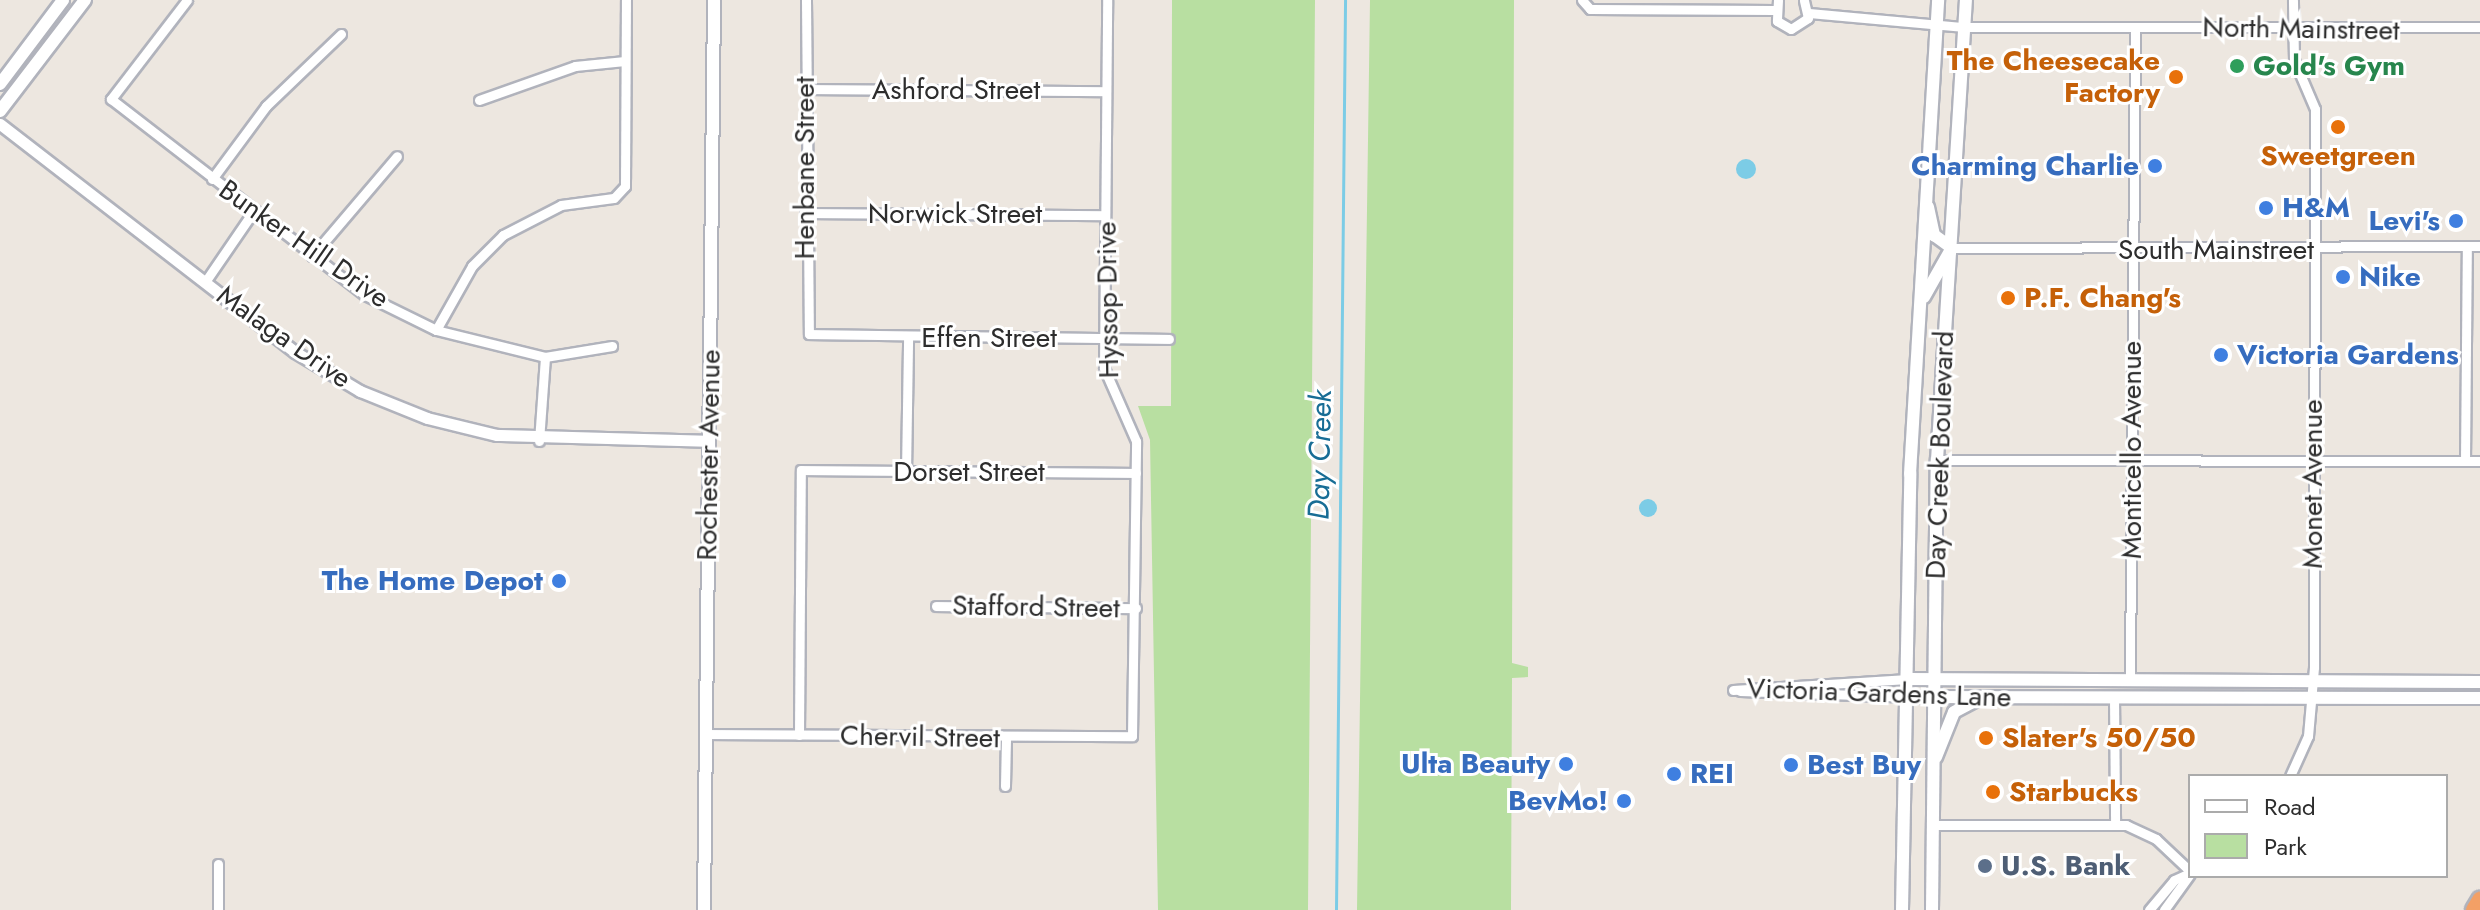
<!DOCTYPE html>
<html>
<head>
<meta charset="utf-8">
<style>
  body { margin:0 }
  #map { position:relative; width:2480px; height:910px; overflow:hidden; background:#ede7e0; font-family:Jost,sans-serif }
  div>[style] { position:absolute }
  [style*='--x'] { left:calc(var(--x)*1px); top:calc(var(--y)*1px); width:calc(var(--w)*1px); rotate:calc(var(--a)*1deg) }
  .green>* { inset:0; background:#b8dfa1 }
  .water>* { inset:0; background:#7ccce6 }
  .round { border-radius:50% }
  .stream>* { height:3px; margin:-1.5px; padding:0 1.5px; transform-origin:1.5px; border-radius:1.5px; background:#7ccce6 }
  .roads { filter:drop-shadow(2px 0 #b1b3bc) drop-shadow(-2px 0 #b1b3bc) drop-shadow(0 2px #b1b3bc) drop-shadow(0 -2px #b1b3bc) }
  .minor>* { height:9px; margin:-4.5px; padding:0 4.5px; transform-origin:4.5px; border-radius:4.5px; background:#fff }
  .tertiary>* { height:11px; margin:-5.5px; padding:0 5.5px; transform-origin:5.5px; border-radius:5.5px; background:#fff }
  .secondary>* { height:12px; margin:-6px; padding:0 6px; transform-origin:6px; border-radius:6px; background:#fff }
  .motorway>* { height:16px; margin:-8px; padding:0 8px; transform-origin:8px; border-radius:8px; background:#f3a066 }
  .dots>* { width:22px; height:22px; translate:-50% -50%; box-sizing:border-box; border:4px solid #fff; border-radius:50% }
  span { translate:-50% -50%; white-space:nowrap; text-align:center; line-height:1.15; -webkit-text-stroke:6px #fff; paint-order:stroke }
  .street-label { font-size:28px; color:#2d2d2d }
  .food-label { font-size:28px; color:#c56008; font-weight:700 }
  .right { translate:-100% -50%; text-align:right }
  .left { translate:0 -50%; text-align:left }
  .leisure-label { font-size:28px; color:#27864d; font-weight:700 }
  .shop-label { font-size:28px; color:#366cbe; font-weight:700 }
  .service-label { font-size:28px; color:#4e5e75; font-weight:700 }
  .water-label { font-size:30px; color:#186d95; font-style:italic }
  .legend { position:absolute; left:2188px; top:774px; width:260px; height:104px; box-sizing:border-box; background:#fff; border:2px solid #ababab; margin:0; padding:10px 14px; list-style:none; font-size:24px; color:#2d2d2d }
  .legend li { display:flex; align-items:center; gap:16px; height:40px }
  .legend b { width:40px; border:2px solid #ababab }
</style>
</head>
<body>
<div id="map">
  <div class="green">
    <div style="clip-path:polygon(1172px 0,1315px 0,1308px 910px,1158px 910px,1150px 440px,1138px 406px,1171px 406px)"></div>
    <div style="clip-path:polygon(1370px 0,1514px 0,1512px 663px,1528px 667px,1528px 677px,1512px 678px,1511px 910px,1357px 910px)"></div>
  </div>
  <div class="water">
    <div class="round" style="left:1736px;top:159px;width:20px;height:20px"></div>
    <div class="round" style="left:1639px;top:499px;width:18px;height:18px"></div>
  </div>
  <div class="stream">
    <div style="--x:1336;--y:910;--w:910;--a:-89.43"></div>
  </div>
  <div class="roads">
    <div class="minor">
      <div style="--x:187;--y:0;--w:125;--a:127.5"></div>
      <div style="--x:111;--y:99;--w:321;--a:37.7"></div>
      <div style="--x:365;--y:295;--w:79;--a:26.2"></div>
      <div style="--x:436;--y:330;--w:112;--a:13.9"></div>
      <div style="--x:545;--y:357;--w:68;--a:-9.3"></div>
      <div style="--x:806;--y:0;--w:334;--a:89.5"></div>
      <div style="--x:809;--y:334;--w:360;--a:0.8"></div>
      <div style="--x:1582;--y:0;--w:12;--a:48"></div>
      <div style="--x:1590;--y:9;--w:184;--a:0.3"></div>
      <div style="--x:1778;--y:0;--w:21;--a:93"></div>
      <div style="--x:1777;--y:21;--w:16;--a:30"></div>
      <div style="--x:1791;--y:29;--w:20;--a:-33"></div>
      <div style="--x:1808;--y:18;--w:18;--a:-103"></div>
      <div style="--x:1809;--y:13;--w:156;--a:5.2"></div>
      <div style="--x:1964;--y:27;--w:516;--a:0"></div>
      <div style="--x:806;--y:89;--w:300;--a:0.4"></div>
      <div style="--x:479;--y:100;--w:102;--a:-19.5"></div>
      <div style="--x:575;--y:66;--w:50;--a:-5.7"></div>
      <div style="--x:212;--y:179;--w:91;--a:-53.5"></div>
      <div style="--x:266;--y:106;--w:104;--a:-43.8"></div>
      <div style="--x:805;--y:213;--w:300;--a:0.4"></div>
      <div style="--x:1952;--y:248;--w:528;--a:-0.22"></div>
      <div style="--x:312;--y:256;--w:131;--a:-49.6"></div>
      <div style="--x:205;--y:282;--w:85;--a:-55.6"></div>
      <div style="--x:436;--y:330;--w:73;--a:-60.6"></div>
      <div style="--x:472;--y:266;--w:44;--a:-45"></div>
      <div style="--x:503;--y:235;--w:65;--a:-27.3"></div>
      <div style="--x:561;--y:205;--w:53;--a:-7.5"></div>
      <div style="--x:614;--y:198;--w:16;--a:-47"></div>
      <div style="--x:625;--y:186;--w:186;--a:-89.7"></div>
      <div style="--x:539;--y:441;--w:84;--a:-85.9"></div>
      <div style="--x:1937;--y:460;--w:543;--a:0.11"></div>
      <div style="--x:2465;--y:461;--w:215;--a:-89.5"></div>
      <div style="--x:906;--y:472;--w:134;--a:-89.1"></div>
      <div style="--x:936;--y:606;--w:200;--a:0.6"></div>
      <div style="--x:2130;--y:680;--w:652;--a:-89.56"></div>
      <div style="--x:1733;--y:690;--w:175;--a:-3.6"></div>
      <div style="--x:1740;--y:691;--w:168;--a:2"></div>
      <div style="--x:2114;--y:697;--w:127;--a:89.5"></div>
      <div style="--x:707;--y:734;--w:425;--a:0.3"></div>
      <div style="--x:1132;--y:736;--w:295;--a:-89.2"></div>
      <div style="--x:1136;--y:441;--w:80;--a:-113.7"></div>
      <div style="--x:1104;--y:368;--w:368;--a:-89.5"></div>
      <div style="--x:799;--y:735;--w:265;--a:-89.6"></div>
      <div style="--x:801;--y:470;--w:335;--a:0.5"></div>
      <div style="--x:2290;--y:776;--w:44;--a:-65.8"></div>
      <div style="--x:2308;--y:736;--w:69;--a:-85"></div>
      <div style="--x:2314;--y:667;--w:558;--a:-89.9"></div>
      <div style="--x:2315;--y:109;--w:53;--a:-113.2"></div>
      <div style="--x:2294;--y:60;--w:60;--a:-91"></div>
      <div style="--x:1005;--y:786;--w:48;--a:-88.8"></div>
      <div style="--x:1933;--y:825;--w:193;--a:0"></div>
      <div style="--x:2126;--y:825;--w:33;--a:25"></div>
      <div style="--x:2156;--y:839;--w:47;--a:43.3"></div>
      <div style="--x:218;--y:864;--w:46;--a:90"></div>
      <div style="--x:2149;--y:910;--w:39;--a:-50"></div>
      <div style="--x:2174;--y:880;--w:17;--a:-24"></div>
      <div style="--x:2164;--y:910;--w:44;--a:-54.2"></div>
    </div>
    <div class="tertiary">
      <div style="--x:0;--y:124;--w:373;--a:37.7"></div>
      <div style="--x:295;--y:352;--w:76;--a:31"></div>
      <div style="--x:360;--y:391;--w:72;--a:21.9"></div>
      <div style="--x:427;--y:418;--w:72;--a:13.7"></div>
      <div style="--x:497;--y:435;--w:212;--a:1.6"></div>
    </div>
    <div class="secondary">
      <div style="--x:0;--y:84;--w:105;--a:-53.1"></div>
      <div style="--x:0;--y:111;--w:140;--a:-52.6"></div>
      <div style="--x:1928;--y:207;--w:29;--a:78"></div>
      <div style="--x:1934;--y:235;--w:22;--a:36"></div>
      <div style="--x:1924;--y:297;--w:53;--a:-60.5"></div>
      <div style="--x:1908;--y:679;--w:572;--a:0.3"></div>
      <div style="--x:1908;--y:697;--w:572;--a:0.1"></div>
      <div style="--x:1936;--y:757;--w:48;--a:-68.2"></div>
      <div style="--x:1954;--y:712;--w:30;--a:-28"></div>
      <div style="--x:704;--y:910;--w:910;--a:-89.37"></div>
      <div style="--x:1902;--y:910;--w:436;--a:-88.9"></div>
      <div style="--x:1910;--y:474;--w:475;--a:-86.6"></div>
      <div style="--x:1932;--y:910;--w:450;--a:-89.4"></div>
      <div style="--x:1937;--y:460;--w:461;--a:-86.4"></div>
    </div>
    <div class="motorway">
      <div style="--x:2474;--y:910;--w:12;--a:-59"></div>
    </div>
  </div>
  <div class="dots">
    <div style="left:2237px;top:66px;background:#2e9e5b"></div>
    <div style="left:2176px;top:77px;background:#e8710a"></div>
    <div style="left:2338px;top:127px;background:#e8710a"></div>
    <div style="left:2155px;top:166px;background:#3f7fe0"></div>
    <div style="left:2266px;top:208px;background:#3f7fe0"></div>
    <div style="left:2456px;top:221px;background:#3f7fe0"></div>
    <div style="left:2343px;top:277px;background:#3f7fe0"></div>
    <div style="left:2008px;top:298px;background:#e8710a"></div>
    <div style="left:2221px;top:355px;background:#3f7fe0"></div>
    <div style="left:559px;top:581px;background:#3f7fe0"></div>
    <div style="left:1986px;top:738px;background:#e8710a"></div>
    <div style="left:1566px;top:764px;background:#3f7fe0"></div>
    <div style="left:1791px;top:765px;background:#3f7fe0"></div>
    <div style="left:1674px;top:774px;background:#3f7fe0"></div>
    <div style="left:1993px;top:792px;background:#e8710a"></div>
    <div style="left:1624px;top:801px;background:#3f7fe0"></div>
    <div style="left:1985px;top:866px;background:#5c6f8a"></div>
  </div>
  <div class="street-label">
    <span style="left:2301px;top:29px;rotate:1deg">North Mainstreet</span>
    <span style="left:956px;top:90px">Ashford Street</span>
    <span style="left:805px;top:168px;rotate:-90deg">Henbane Street</span>
    <span style="left:955px;top:214px">Norwick Street</span>
    <span style="left:304px;top:244px;rotate:35deg">Bunker Hill Drive</span>
    <span style="left:2216px;top:250px">South Mainstreet</span>
    <span style="left:1108px;top:300px;rotate:-91deg">Hyssop Drive</span>
    <span style="left:284px;top:337px;rotate:35deg">Malaga Drive</span>
    <span style="left:989px;top:338px">Effen Street</span>
    <span style="left:2132px;top:450px;rotate:-90deg">Monticello Avenue</span>
    <span style="left:709px;top:455px;rotate:-89deg">Rochester Avenue</span>
    <span style="left:1940px;top:455px;rotate:-88deg">Day Creek Boulevard</span>
    <span style="left:969px;top:472px">Dorset Street</span>
    <span style="left:2313px;top:484px;rotate:-90deg">Monet Avenue</span>
    <span style="left:1036px;top:607px;rotate:1deg">Stafford Street</span>
    <span style="left:1879px;top:693px;rotate:2deg">Victoria Gardens Lane</span>
    <span style="left:920px;top:737px;rotate:1deg">Chervil Street</span>
  </div>
  <div class="food-label">
    <span class="right" style="left:2160px;top:77px">The Cheesecake<br>Factory</span>
    <span style="left:2338px;top:156px">Sweetgreen</span>
    <span class="left" style="left:2024px;top:298px">P.F. Chang's</span>
    <span class="left" style="left:2002px;top:738px">Slater's 50/50</span>
    <span class="left" style="left:2009px;top:792px">Starbucks</span>
  </div>
  <div class="leisure-label">
    <span class="left" style="left:2253px;top:66px">Gold's Gym</span>
  </div>
  <div class="shop-label">
    <span class="right" style="left:2139px;top:166px">Charming Charlie</span>
    <span class="left" style="left:2282px;top:208px">H&amp;M</span>
    <span class="right" style="left:2440px;top:221px">Levi's</span>
    <span class="left" style="left:2359px;top:277px">Nike</span>
    <span class="left" style="left:2237px;top:355px">Victoria Gardens</span>
    <span class="right" style="left:543px;top:581px">The Home Depot</span>
    <span class="right" style="left:1550px;top:764px">Ulta Beauty</span>
    <span class="left" style="left:1807px;top:765px">Best Buy</span>
    <span class="left" style="left:1690px;top:774px">REI</span>
    <span class="right" style="left:1608px;top:801px">BevMo!</span>
  </div>
  <div class="service-label">
    <span class="left" style="left:2001px;top:866px">U.S. Bank</span>
  </div>
  <div class="water-label">
    <span style="left:1320px;top:455px;rotate:-89deg">Day Creek</span>
  </div>
  <ul class="legend">
  <li><b style="height:10px;background:#fff"></b>Road</li>
  <li><b style="height:22px;background:#b8dfa1"></b>Park</li>
  </ul>
</div>
</body>
</html>
